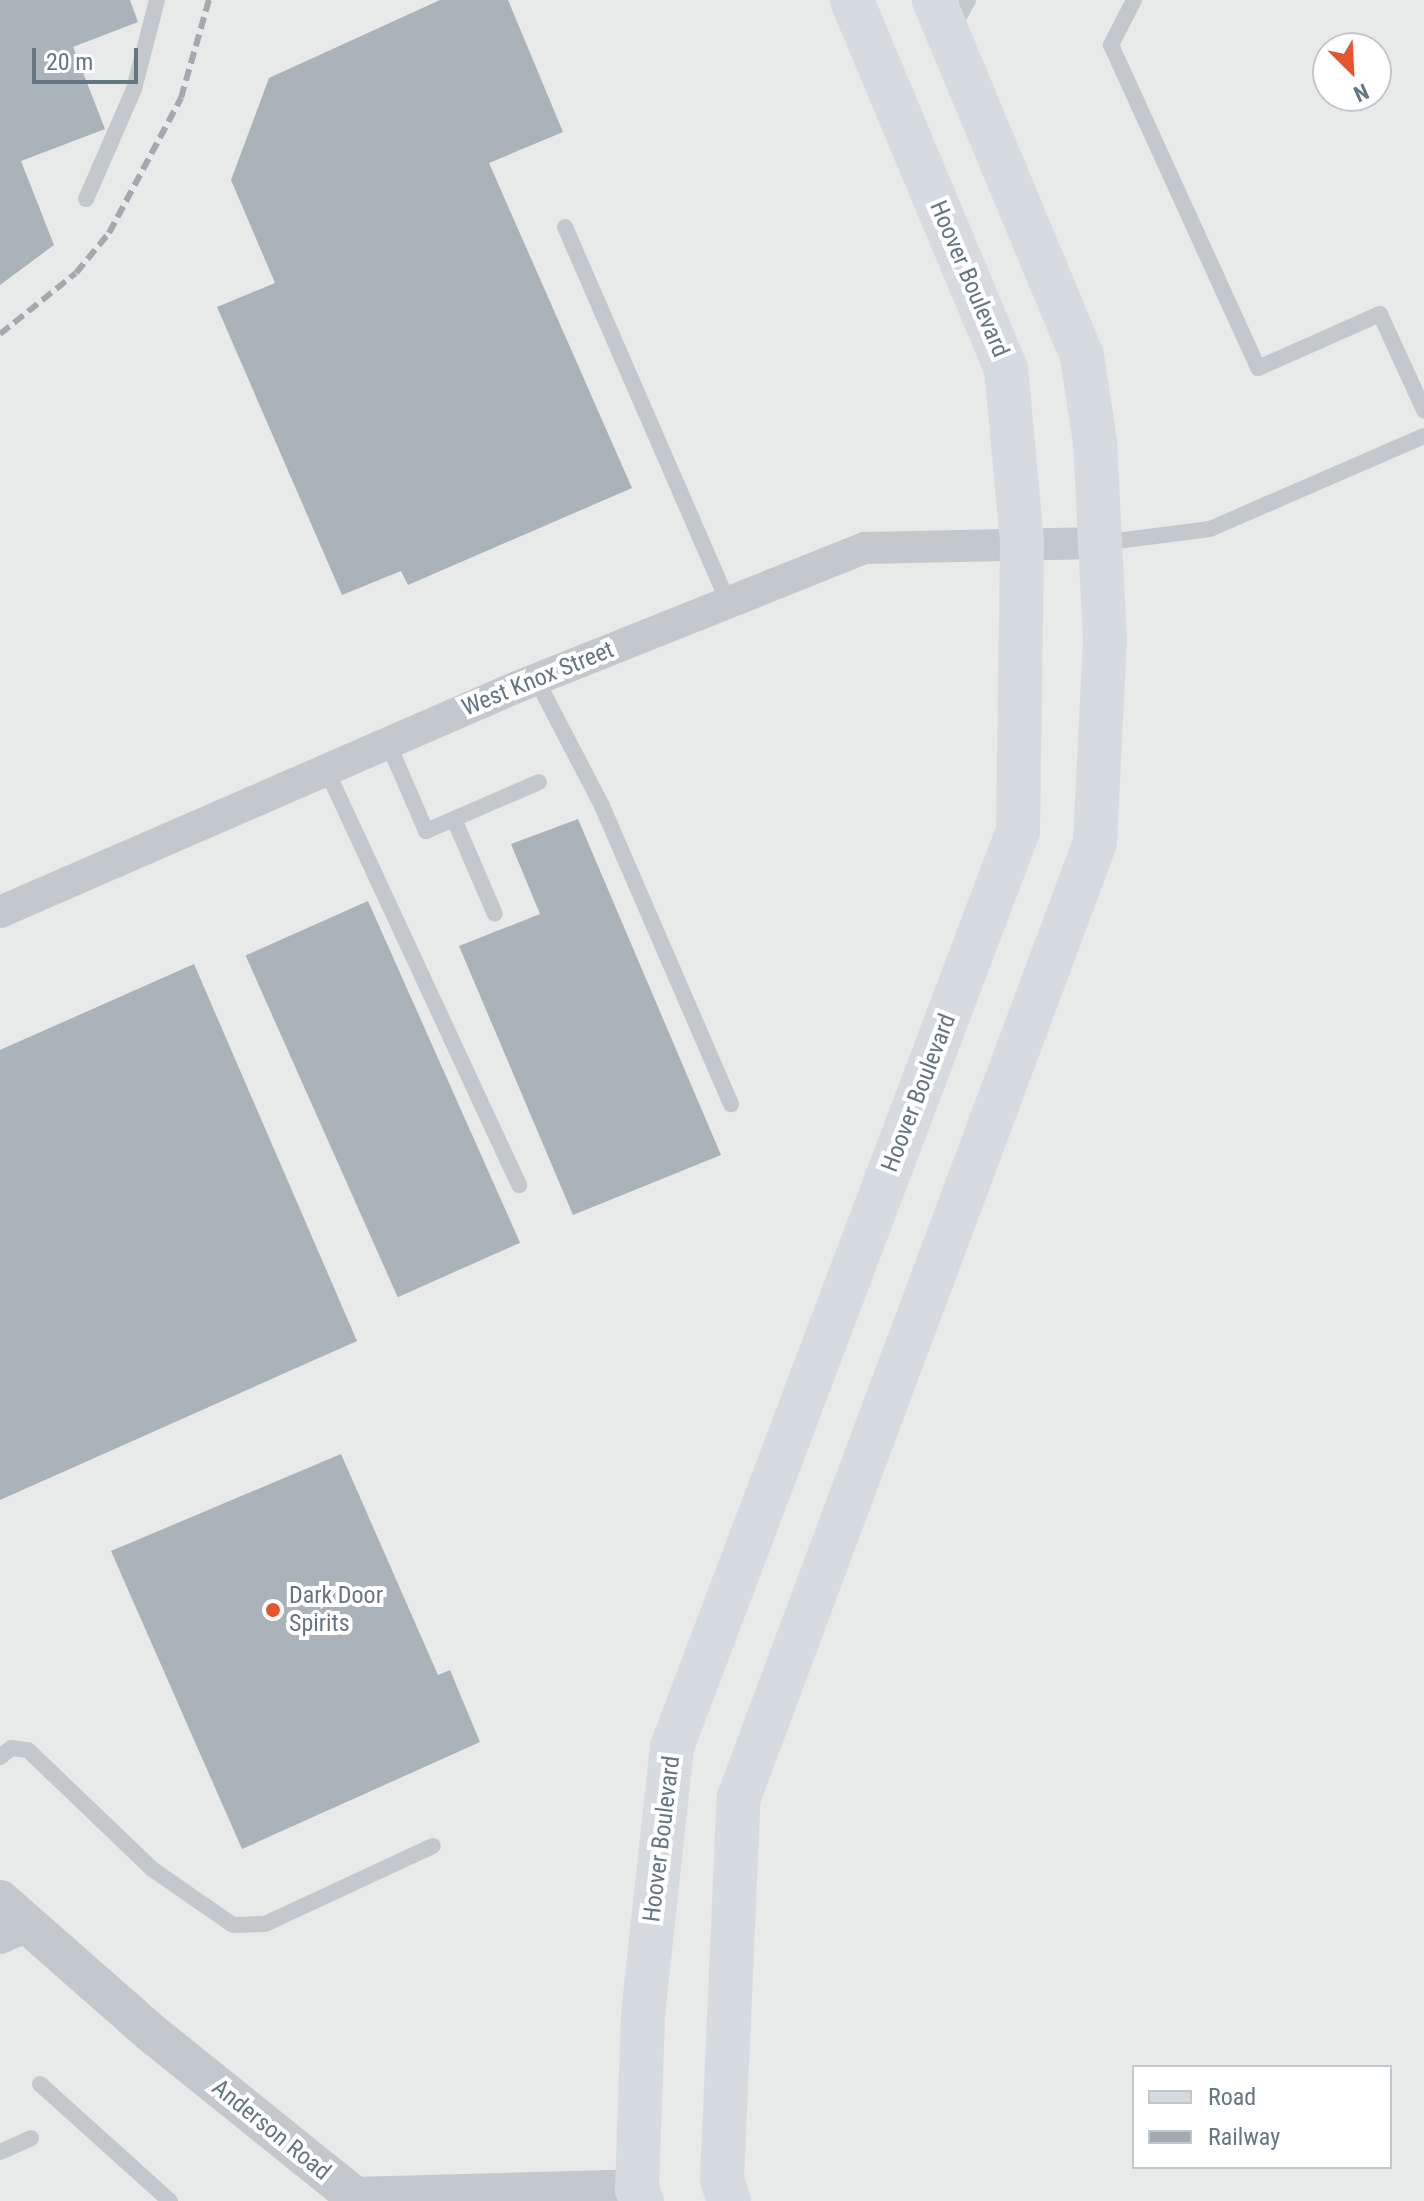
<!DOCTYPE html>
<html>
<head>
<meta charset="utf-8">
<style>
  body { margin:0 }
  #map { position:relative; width:1424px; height:2201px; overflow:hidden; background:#fafaf8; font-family:"Roboto Condensed",sans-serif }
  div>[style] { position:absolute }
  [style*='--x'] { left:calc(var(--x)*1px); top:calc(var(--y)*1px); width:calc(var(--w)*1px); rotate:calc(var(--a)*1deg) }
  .built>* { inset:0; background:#e8e9e9 }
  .building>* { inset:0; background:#aab3b9; transform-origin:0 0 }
  .service>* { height:16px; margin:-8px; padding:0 8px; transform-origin:8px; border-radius:8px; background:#c3c8cc }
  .minor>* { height:32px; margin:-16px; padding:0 16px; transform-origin:16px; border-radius:16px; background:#c3c8cc }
  .tertiary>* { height:40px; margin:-20px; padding:0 20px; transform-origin:20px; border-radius:20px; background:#c3c8cc }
  .secondary>* { height:44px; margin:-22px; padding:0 22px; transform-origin:22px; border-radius:22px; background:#d6dbdf }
  .rail>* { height:6px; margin-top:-3px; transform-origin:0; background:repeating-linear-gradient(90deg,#a2aab0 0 12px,transparent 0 18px) }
  .dots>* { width:22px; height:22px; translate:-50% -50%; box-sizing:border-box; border:4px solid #fff; border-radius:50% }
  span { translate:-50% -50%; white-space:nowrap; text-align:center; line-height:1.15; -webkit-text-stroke:8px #fff; paint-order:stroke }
  .street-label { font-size:24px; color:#657683 }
  .poi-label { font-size:24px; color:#657683 }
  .left { translate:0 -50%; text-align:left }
  .legend { position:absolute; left:1132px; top:2065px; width:260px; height:104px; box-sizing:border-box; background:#fff; border:2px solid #c1c8cd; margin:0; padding:10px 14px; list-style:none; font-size:24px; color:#657683 }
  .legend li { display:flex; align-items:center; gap:16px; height:40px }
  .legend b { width:40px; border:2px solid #c1c8cd }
  .north { position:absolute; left:1312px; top:32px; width:80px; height:80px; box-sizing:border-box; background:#fff; border:2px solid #c1c8cd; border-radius:50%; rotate:156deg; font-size:22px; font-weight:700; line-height:32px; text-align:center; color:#657683 }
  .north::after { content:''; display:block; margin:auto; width:28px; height:36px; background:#e4572e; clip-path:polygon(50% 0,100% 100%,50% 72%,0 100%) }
  .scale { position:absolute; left:32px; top:48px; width:106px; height:36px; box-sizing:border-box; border:4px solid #657683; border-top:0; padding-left:10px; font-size:24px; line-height:28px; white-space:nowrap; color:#657683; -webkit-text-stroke:6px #fff; paint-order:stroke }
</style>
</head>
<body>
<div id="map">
  <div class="built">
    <div style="clip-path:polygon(evenodd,0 0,1424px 0,1424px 2201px,0 2201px,0 0,1328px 48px,1376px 48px,1376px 96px,1328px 96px,1328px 48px,0 0,1134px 2067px,1390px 2067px,1390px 2167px,1134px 2167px,1134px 2067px)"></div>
  </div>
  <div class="building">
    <div style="clip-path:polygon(0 0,130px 0,138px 22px,73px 47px,105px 129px,21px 161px,54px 245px,0 285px)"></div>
    <div style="clip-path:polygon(440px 0,508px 0,563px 132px,489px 163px,632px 488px,408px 585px,401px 571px,342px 595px,217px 307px,275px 283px,231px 180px,269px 78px)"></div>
    <div style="clip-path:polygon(578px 819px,721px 1155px,573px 1215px,459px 946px,540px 914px,511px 844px)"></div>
    <div style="left:368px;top:901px;width:374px;height:134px;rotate:66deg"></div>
    <div style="clip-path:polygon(194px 964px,357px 1341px,0 1500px,0 1050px)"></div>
    <div style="clip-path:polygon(341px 1454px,438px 1675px,450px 1670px,480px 1742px,242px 1849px,111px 1551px)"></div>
  </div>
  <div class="service">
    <div style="--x:1134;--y:0;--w:51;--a:117.1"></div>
    <div style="--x:1111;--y:45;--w:355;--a:65.5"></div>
    <div style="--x:1258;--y:368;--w:133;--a:-23.9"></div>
    <div style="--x:1380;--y:314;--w:106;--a:65.4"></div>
    <div style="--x:951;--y:30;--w:34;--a:-60"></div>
    <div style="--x:86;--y:199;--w:120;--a:-66.4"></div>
    <div style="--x:134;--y:89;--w:92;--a:-75.5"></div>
    <div style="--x:565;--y:227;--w:409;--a:66.5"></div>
    <div style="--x:1101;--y:543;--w:110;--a:-7.3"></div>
    <div style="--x:1210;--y:529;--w:233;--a:-23.5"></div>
    <div style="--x:536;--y:679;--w:143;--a:62.5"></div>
    <div style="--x:602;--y:806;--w:325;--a:66.6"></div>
    <div style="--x:388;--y:743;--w:96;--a:66.6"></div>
    <div style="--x:426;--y:831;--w:123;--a:-23.4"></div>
    <div style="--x:326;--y:769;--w:459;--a:65.1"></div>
    <div style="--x:454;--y:819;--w:103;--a:66.7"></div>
    <div style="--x:0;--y:1757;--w:14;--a:-39"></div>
    <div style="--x:11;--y:1748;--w:17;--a:7"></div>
    <div style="--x:28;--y:1750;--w:172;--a:43.8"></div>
    <div style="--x:152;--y:1869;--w:98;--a:34.7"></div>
    <div style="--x:233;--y:1925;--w:32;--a:-2"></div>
    <div style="--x:265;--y:1924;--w:185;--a:-24.9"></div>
    <div style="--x:40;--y:2084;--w:175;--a:42"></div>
    <div style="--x:0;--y:2152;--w:34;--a:-24"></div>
  </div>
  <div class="minor">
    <div style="--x:0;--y:912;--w:564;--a:-23.52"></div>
    <div style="--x:517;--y:687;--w:375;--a:-21.8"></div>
    <div style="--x:865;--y:548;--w:234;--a:-1.2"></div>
    <div style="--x:0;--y:1938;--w:33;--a:-23"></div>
  </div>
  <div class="tertiary">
    <div style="--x:0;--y:1900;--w:206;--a:41.3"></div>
    <div style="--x:155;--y:2036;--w:257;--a:38.8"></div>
    <div style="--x:355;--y:2197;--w:282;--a:-1.6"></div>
  </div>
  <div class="secondary">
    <div style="--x:642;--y:2201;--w:13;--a:-113"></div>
    <div style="--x:637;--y:2189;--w:175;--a:-88"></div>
    <div style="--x:643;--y:2014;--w:269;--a:-83.8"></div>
    <div style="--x:672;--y:1747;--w:979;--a:-69.31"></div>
    <div style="--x:1018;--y:831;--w:290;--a:-89.2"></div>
    <div style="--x:1022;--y:541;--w:173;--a:-95.3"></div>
    <div style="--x:1006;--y:369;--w:400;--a:-112.7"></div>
    <div style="--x:729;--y:2201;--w:23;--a:-108"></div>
    <div style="--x:722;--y:2179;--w:382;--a:-87.5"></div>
    <div style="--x:739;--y:1797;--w:1018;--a:-69.54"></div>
    <div style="--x:1095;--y:843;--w:203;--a:-87.2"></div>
    <div style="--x:1105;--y:640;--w:198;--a:-92.9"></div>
    <div style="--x:1095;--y:442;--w:87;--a:-98.6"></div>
    <div style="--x:1082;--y:356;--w:386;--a:-112.6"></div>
  </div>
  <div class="rail">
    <div style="--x:0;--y:334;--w:97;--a:-38.8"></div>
    <div style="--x:76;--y:273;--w:52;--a:-50.5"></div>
    <div style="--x:109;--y:233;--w:153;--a:-61.9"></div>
    <div style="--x:181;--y:98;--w:102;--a:-74.1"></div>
  </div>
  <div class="dots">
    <div style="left:273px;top:1610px;background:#e4572e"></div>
  </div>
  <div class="street-label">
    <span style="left:969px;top:279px;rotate:67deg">Hoover Boulevard</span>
    <span style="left:538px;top:679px;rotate:-22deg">West Knox Street</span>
    <span style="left:919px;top:1093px;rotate:-69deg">Hoover Boulevard</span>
    <span style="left:662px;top:1839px;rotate:-83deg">Hoover Boulevard</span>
    <span style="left:271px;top:2130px;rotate:39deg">Anderson Road</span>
  </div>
  <div class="poi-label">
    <span class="left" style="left:289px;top:1610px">Dark Door<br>Spirits</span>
  </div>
  <ul class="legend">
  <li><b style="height:10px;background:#d6dbdf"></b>Road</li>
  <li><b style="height:10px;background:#a2aab0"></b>Railway</li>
  </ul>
  <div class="north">N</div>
  <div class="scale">20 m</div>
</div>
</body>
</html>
